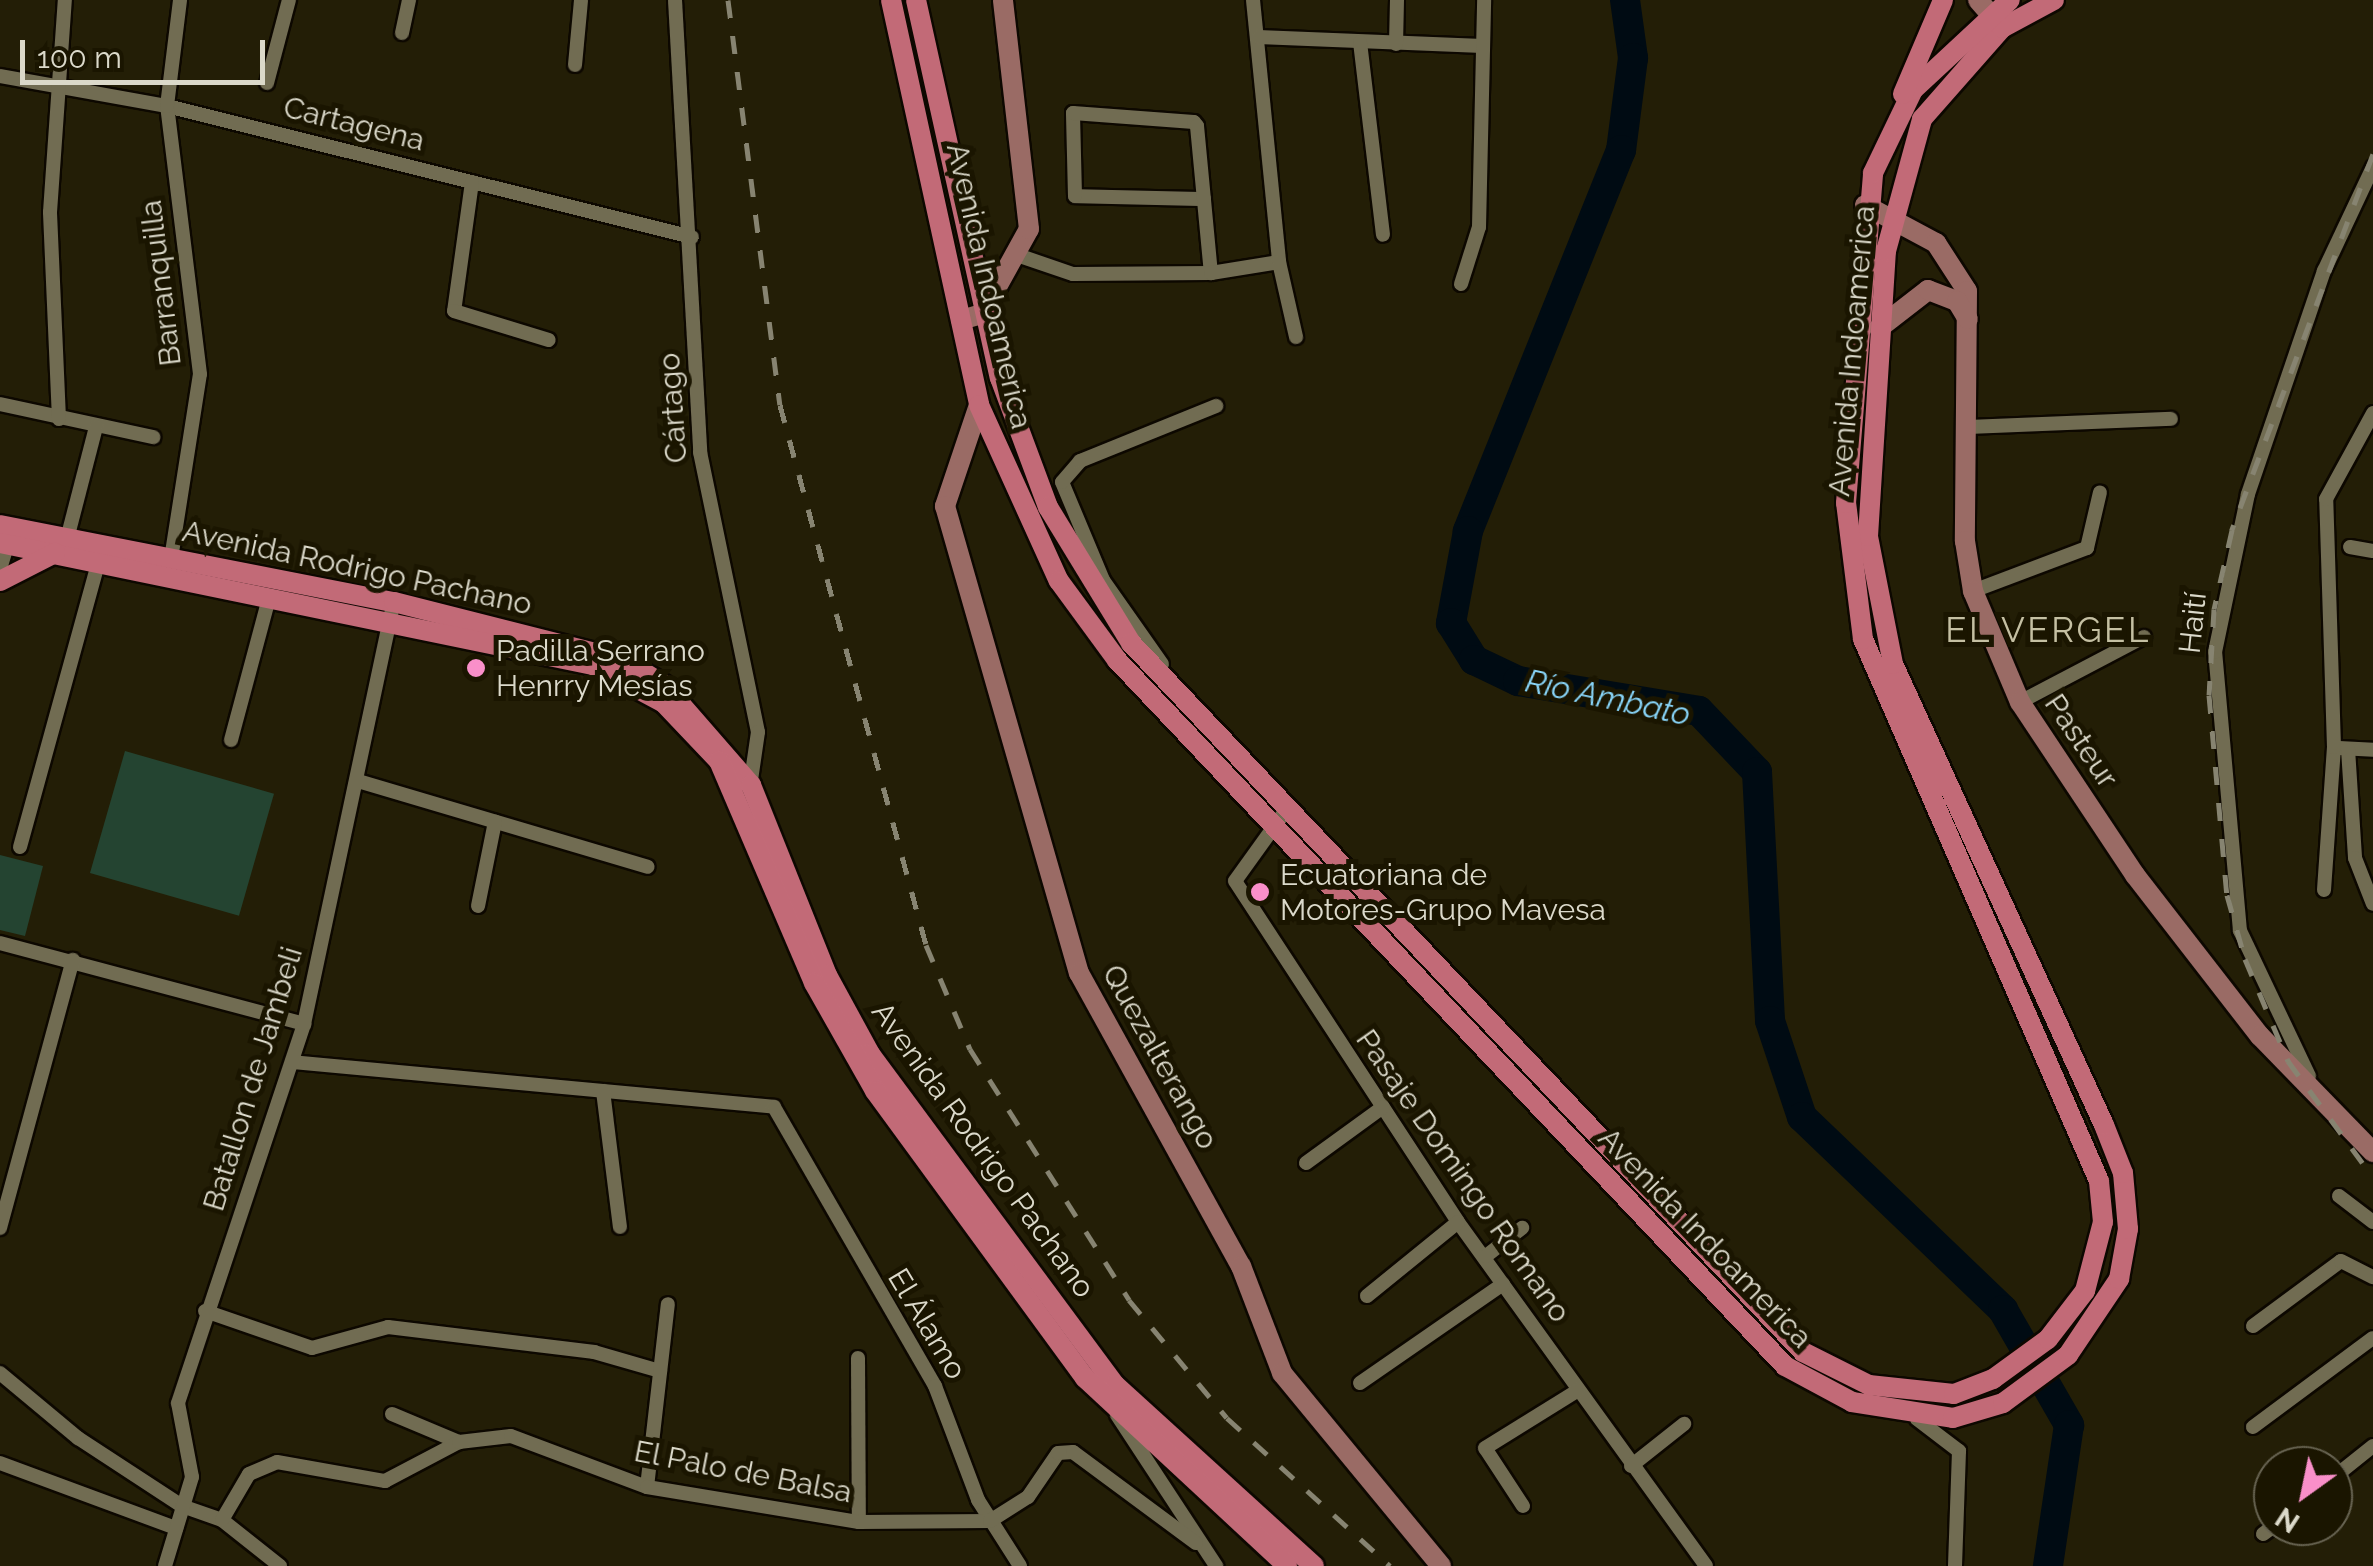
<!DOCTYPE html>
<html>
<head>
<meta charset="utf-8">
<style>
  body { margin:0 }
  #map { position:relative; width:2373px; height:1566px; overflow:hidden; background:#231e06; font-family:Raleway,sans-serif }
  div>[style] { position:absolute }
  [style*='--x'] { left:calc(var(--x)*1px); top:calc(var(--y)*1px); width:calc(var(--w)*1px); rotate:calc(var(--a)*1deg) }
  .green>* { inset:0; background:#244431; transform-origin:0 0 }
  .river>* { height:30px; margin:-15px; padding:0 15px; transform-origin:15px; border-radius:15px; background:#000b13 }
  .roads { filter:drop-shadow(2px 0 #0d0800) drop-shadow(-2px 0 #0d0800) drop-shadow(0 2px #0d0800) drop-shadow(0 -2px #0d0800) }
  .street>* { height:14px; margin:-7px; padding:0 7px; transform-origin:7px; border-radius:7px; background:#716c52 }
  .secondary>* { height:20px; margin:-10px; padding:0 10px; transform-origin:10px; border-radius:10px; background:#9a6b65 }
  .primary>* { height:20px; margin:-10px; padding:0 10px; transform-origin:10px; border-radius:10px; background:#c26a77 }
  .rail>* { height:5px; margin-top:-2.5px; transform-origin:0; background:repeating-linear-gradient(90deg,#878471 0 18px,transparent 0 36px) }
  .dots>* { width:28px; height:28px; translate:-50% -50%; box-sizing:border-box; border:5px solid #1a1500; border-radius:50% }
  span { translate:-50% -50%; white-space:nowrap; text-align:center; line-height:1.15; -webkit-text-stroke:10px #1a1500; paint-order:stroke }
  .street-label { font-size:30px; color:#dbd9ca }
  .poi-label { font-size:30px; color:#dbd9ca }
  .left { translate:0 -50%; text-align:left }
  .water-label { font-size:32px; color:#88d4f7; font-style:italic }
  .quarter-label { font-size:35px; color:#c5c0a3; letter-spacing:2.5px }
  .north { position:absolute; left:2253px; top:1446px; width:100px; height:100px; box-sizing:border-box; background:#1a1500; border:2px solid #676351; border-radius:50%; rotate:213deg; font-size:28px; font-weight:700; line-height:40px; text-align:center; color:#dbd9ca }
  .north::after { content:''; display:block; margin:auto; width:35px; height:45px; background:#f98fc9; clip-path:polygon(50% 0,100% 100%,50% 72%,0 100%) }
  .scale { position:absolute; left:20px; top:40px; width:245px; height:45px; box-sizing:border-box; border:5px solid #dbd9ca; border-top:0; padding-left:12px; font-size:30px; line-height:35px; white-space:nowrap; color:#dbd9ca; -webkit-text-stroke:8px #1a1500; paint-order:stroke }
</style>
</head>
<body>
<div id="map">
  <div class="green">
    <div style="left:125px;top:751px;width:155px;height:127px;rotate:16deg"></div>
    <div style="clip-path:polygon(0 855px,43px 866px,25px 936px,0 930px)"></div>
  </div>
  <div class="river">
    <div style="--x:1625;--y:0;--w:59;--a:82.1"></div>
    <div style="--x:1633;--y:58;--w:93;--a:97.4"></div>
    <div style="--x:1621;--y:150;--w:411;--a:111.9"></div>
    <div style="--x:1468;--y:531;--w:94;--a:100.5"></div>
    <div style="--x:1451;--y:623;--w:44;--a:58.1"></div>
    <div style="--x:1474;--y:660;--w:49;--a:25.5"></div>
    <div style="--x:1518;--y:681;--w:183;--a:9.4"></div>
    <div style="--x:1699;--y:711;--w:84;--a:46.4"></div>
    <div style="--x:1757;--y:772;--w:249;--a:87"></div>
    <div style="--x:1770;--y:1021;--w:101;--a:71.6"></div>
    <div style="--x:1802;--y:1117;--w:279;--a:43.8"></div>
    <div style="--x:2003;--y:1310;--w:133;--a:60.1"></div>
    <div style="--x:2069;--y:1425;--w:143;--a:98.5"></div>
  </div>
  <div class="roads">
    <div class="street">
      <div style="--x:675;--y:0;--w:453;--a:86.8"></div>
      <div style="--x:700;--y:452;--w:286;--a:78.3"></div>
      <div style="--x:758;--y:732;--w:56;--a:98.3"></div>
      <div style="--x:1253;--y:0;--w:263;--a:84.3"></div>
      <div style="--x:402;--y:33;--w:34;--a:-78"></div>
      <div style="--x:1259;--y:37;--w:223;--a:2.3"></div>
      <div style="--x:1360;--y:42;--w:194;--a:83.2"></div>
      <div style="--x:1396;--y:44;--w:44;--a:-88.7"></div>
      <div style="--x:575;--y:65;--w:65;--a:-84.7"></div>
      <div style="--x:0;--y:76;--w:170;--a:10.2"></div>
      <div style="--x:167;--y:106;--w:541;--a:14.01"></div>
      <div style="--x:267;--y:83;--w:86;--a:-75.2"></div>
      <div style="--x:472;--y:182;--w:130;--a:97.9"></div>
      <div style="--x:454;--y:311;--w:99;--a:17"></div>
      <div style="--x:1204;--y:199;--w:129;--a:-178.7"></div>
      <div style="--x:1075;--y:196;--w:83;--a:-91.4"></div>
      <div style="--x:1073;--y:113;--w:121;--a:4.3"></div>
      <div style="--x:1194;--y:122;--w:5;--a:53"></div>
      <div style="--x:1197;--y:126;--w:148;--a:84.6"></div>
      <div style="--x:1020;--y:256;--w:56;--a:18.8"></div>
      <div style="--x:1073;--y:274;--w:138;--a:-0.4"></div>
      <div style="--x:1211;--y:273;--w:69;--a:-9.2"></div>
      <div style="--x:1279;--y:262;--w:77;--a:77.2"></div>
      <div style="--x:1461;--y:284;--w:60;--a:-72.5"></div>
      <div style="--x:1479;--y:227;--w:227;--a:-88.7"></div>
      <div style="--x:0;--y:404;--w:157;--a:12.2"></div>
      <div style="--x:59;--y:419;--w:207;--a:-92.5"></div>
      <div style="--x:50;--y:212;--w:213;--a:-86"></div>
      <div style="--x:1969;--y:427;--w:202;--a:-2.3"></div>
      <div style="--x:67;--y:539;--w:116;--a:-75.5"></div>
      <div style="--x:2350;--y:547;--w:23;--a:10"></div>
      <div style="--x:171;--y:559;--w:187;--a:-81.1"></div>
      <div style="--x:200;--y:374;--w:270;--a:-97"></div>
      <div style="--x:167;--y:106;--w:107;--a:-83"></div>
      <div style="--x:0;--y:569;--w:34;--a:-73"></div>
      <div style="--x:1973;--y:591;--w:122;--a:-20.7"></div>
      <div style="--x:2087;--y:548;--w:57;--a:-76.9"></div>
      <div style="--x:1162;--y:664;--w:103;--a:-125.1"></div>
      <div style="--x:1103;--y:580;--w:106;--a:-112.7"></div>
      <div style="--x:1062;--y:482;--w:28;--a:-49"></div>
      <div style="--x:1080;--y:461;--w:147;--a:-22"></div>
      <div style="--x:2020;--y:702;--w:140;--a:-27.7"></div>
      <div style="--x:231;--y:740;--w:147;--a:-75"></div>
      <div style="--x:2339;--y:748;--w:34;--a:3"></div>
      <div style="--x:2348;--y:749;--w:109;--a:86.3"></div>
      <div style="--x:2355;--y:858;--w:49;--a:68.6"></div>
      <div style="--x:358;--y:781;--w:302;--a:16.5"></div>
      <div style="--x:1286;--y:810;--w:87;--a:125.7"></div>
      <div style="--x:1235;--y:881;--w:407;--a:56.8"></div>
      <div style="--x:1458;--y:1222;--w:424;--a:54.2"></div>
      <div style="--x:20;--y:847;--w:298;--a:-74.6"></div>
      <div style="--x:2324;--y:890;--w:143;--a:-86"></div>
      <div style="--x:2334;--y:747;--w:248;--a:-91.8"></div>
      <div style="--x:2326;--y:499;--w:98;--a:-61.3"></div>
      <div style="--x:478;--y:906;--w:86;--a:-78.6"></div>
      <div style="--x:0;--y:943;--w:315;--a:14.9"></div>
      <div style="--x:292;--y:1062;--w:484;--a:5.3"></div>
      <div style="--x:774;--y:1107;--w:322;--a:60"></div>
      <div style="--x:935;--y:1386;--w:122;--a:69.3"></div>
      <div style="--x:978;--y:1500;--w:78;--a:57.5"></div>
      <div style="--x:2309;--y:1076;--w:161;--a:-115.4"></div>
      <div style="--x:2240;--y:931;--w:280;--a:-95.1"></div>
      <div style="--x:2215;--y:652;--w:161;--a:-78.2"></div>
      <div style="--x:2248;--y:494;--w:236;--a:-71.2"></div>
      <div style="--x:2324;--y:271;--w:115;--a:-64.8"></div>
      <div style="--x:603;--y:1091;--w:137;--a:82.9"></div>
      <div style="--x:1306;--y:1163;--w:95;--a:-36"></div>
      <div style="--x:2339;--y:1196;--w:43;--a:37.4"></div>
      <div style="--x:0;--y:1228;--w:278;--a:-74.8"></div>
      <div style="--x:1486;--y:1256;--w:46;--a:-37.9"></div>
      <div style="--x:1367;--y:1296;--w:117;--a:-39.1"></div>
      <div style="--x:205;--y:1311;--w:113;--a:19.1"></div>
      <div style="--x:312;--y:1348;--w:79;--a:-15.4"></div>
      <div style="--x:388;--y:1327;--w:208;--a:6.9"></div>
      <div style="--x:594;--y:1352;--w:69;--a:16.1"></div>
      <div style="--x:2253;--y:1326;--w:109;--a:-36.5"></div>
      <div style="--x:2341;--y:1261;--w:36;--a:27"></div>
      <div style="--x:858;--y:1358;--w:164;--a:89.7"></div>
      <div style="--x:0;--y:1373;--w:102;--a:39.8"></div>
      <div style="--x:78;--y:1438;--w:124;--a:33.2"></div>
      <div style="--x:182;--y:1506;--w:42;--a:19.3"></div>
      <div style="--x:222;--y:1520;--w:74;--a:38.4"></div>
      <div style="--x:1360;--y:1383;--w:174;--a:-34.7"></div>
      <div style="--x:392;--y:1414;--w:73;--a:22.7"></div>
      <div style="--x:1117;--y:1415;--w:181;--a:56.7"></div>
      <div style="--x:1917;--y:1419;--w:53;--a:37.3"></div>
      <div style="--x:1959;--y:1451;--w:115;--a:92"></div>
      <div style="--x:2253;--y:1427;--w:149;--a:-36.6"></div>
      <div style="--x:0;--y:1463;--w:188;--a:20.3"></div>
      <div style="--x:1631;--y:1466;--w:68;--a:-38.4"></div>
      <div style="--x:2333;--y:1478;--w:51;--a:-38.7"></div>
      <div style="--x:647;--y:1487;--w:184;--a:-83.5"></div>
      <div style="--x:1523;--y:1506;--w:69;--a:-123.2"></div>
      <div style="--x:1485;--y:1448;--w:108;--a:-31.8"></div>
      <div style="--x:222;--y:1520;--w:53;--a:-59.6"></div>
      <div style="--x:249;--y:1474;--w:30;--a:-23"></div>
      <div style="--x:277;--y:1462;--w:110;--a:10"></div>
      <div style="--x:385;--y:1481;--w:84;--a:-27.8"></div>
      <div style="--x:459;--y:1442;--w:52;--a:-6.6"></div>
      <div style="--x:511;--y:1436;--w:145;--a:20.6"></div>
      <div style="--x:647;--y:1487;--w:215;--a:9.4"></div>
      <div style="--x:859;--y:1522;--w:131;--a:-0.4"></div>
      <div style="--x:990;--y:1521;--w:45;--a:-32.3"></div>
      <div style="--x:1028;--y:1497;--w:53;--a:-55.7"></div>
      <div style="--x:1058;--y:1453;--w:15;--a:-4"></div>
      <div style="--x:1073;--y:1452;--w:153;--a:36.5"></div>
      <div style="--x:2263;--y:1534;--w:14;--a:-36"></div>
      <div style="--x:165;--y:1566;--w:93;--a:-73.1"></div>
      <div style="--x:192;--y:1477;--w:75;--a:-100.7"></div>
      <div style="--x:178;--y:1403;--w:399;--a:-71.6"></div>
      <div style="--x:304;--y:1024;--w:431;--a:-78"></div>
    </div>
    <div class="secondary">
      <div style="--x:1978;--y:0;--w:37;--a:49"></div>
      <div style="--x:1865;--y:205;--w:81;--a:28.2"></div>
      <div style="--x:1936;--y:243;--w:57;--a:57.1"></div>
      <div style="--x:1967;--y:291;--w:250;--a:90.5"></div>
      <div style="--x:1965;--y:541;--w:51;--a:80.9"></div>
      <div style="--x:1973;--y:591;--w:121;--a:67.1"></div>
      <div style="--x:2020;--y:702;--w:208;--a:56.4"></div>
      <div style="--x:2135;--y:875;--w:204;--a:52.2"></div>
      <div style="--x:2260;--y:1036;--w:162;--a:45.8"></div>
      <div style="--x:961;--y:320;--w:22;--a:-16"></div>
      <div style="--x:982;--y:314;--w:97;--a:-61.1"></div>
      <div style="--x:1029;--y:229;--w:230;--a:-96.5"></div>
      <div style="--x:1879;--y:328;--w:62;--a:-37.8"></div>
      <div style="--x:1928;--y:290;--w:31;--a:21"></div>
      <div style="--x:1957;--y:301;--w:21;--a:59"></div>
      <div style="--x:979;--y:405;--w:107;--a:108.6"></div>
      <div style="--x:945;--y:506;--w:486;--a:74"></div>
      <div style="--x:1079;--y:973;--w:335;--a:61.1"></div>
      <div style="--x:1241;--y:1266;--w:115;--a:69"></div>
      <div style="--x:1282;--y:1373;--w:250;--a:50.5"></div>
    </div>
    <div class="primary">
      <div style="--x:891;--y:0;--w:414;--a:77.7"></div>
      <div style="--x:979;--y:405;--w:193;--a:65.6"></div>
      <div style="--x:1059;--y:581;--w:98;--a:53.7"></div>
      <div style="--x:1117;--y:660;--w:972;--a:46.58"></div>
      <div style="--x:1785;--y:1366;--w:76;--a:28.2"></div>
      <div style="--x:1852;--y:1402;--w:102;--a:9"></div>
      <div style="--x:1953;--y:1418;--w:52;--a:-16.7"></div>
      <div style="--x:2003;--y:1403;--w:81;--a:-36.4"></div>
      <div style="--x:2068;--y:1355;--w:92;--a:-56.1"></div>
      <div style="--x:2119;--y:1279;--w:51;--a:-79.8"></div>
      <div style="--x:2128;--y:1229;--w:56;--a:-95.1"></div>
      <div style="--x:2123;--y:1173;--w:52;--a:-111.6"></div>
      <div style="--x:2104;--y:1125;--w:507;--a:-114.59"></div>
      <div style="--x:1893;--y:664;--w:130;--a:-101.1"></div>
      <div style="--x:1868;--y:536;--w:286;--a:-86.4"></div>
      <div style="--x:1886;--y:251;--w:137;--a:-74.7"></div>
      <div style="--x:1922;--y:119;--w:121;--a:-48.7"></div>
      <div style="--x:2002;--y:28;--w:59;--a:-28.3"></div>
      <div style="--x:916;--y:0;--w:387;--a:77.5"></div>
      <div style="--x:1000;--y:378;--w:138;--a:69.6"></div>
      <div style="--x:1048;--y:507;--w:159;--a:58.6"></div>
      <div style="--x:1131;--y:643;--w:977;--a:46.53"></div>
      <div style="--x:1803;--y:1352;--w:74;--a:26.6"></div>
      <div style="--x:1869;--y:1385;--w:85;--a:6"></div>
      <div style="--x:1954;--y:1394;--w:42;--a:-21"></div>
      <div style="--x:1993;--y:1379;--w:68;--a:-36"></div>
      <div style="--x:2048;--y:1339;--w:61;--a:-52.4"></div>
      <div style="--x:2085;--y:1291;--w:71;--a:-75.4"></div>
      <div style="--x:2103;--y:1222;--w:41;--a:-95.6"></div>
      <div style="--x:2099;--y:1181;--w:591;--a:-113.53"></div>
      <div style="--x:1863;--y:639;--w:137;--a:-97.1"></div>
      <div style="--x:1846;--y:503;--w:331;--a:-85.3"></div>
      <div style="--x:1873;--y:173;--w:92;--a:-64.3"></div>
      <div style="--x:1913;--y:90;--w:132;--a:-42.9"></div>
      <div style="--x:1903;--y:94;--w:102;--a:-66.9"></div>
      <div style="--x:0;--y:525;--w:401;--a:11.1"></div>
      <div style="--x:394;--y:602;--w:237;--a:14.2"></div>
      <div style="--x:624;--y:660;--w:47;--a:32"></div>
      <div style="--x:664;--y:685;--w:133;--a:49"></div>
      <div style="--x:751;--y:785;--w:205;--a:68.2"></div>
      <div style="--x:827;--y:975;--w:90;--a:61.4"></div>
      <div style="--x:870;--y:1054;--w:412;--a:53.5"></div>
      <div style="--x:1115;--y:1385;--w:269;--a:42.3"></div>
      <div style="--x:0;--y:543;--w:605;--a:11.63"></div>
      <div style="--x:593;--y:665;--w:81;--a:28.2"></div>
      <div style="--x:664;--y:703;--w:80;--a:46.5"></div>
      <div style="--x:719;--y:761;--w:241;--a:66.8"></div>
      <div style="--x:814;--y:983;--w:124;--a:60.5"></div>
      <div style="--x:875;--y:1091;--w:356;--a:53.8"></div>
      <div style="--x:1085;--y:1378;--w:276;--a:42.9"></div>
      <div style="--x:0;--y:581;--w:62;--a:-27"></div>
    </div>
  </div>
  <div class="rail">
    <div style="--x:728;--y:0;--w:408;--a:82.7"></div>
    <div style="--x:780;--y:405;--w:559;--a:74.87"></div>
    <div style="--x:926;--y:945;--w:113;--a:67.1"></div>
    <div style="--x:970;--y:1049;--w:297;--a:57.6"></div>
    <div style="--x:1129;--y:1300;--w:153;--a:50.3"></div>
    <div style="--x:1227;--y:1418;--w:220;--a:42.2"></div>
    <div style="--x:2373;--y:154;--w:402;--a:110.6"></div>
    <div style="--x:2232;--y:530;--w:81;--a:102.8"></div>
    <div style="--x:2214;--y:609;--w:86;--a:93.3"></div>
    <div style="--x:2209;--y:695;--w:201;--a:84.9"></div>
    <div style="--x:2227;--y:895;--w:66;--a:74.3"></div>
    <div style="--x:2245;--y:959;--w:111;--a:67.1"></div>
    <div style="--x:2288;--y:1061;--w:144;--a:53.8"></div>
  </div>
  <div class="dots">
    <div style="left:476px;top:668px;background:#f98fc9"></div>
    <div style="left:1260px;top:892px;background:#f98fc9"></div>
  </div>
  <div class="street-label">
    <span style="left:354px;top:124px;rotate:14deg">Cartagena</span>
    <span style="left:161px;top:283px;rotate:-97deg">Barranquilla</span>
    <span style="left:989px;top:286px;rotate:77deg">Avenida Indoamerica</span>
    <span style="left:1852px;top:351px;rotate:-85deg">Avenida Indoamerica</span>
    <span style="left:673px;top:408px;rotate:-94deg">Cártago</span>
    <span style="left:357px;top:568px;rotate:12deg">Avenida Rodrigo Pachano</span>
    <span style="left:2193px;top:623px;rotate:-84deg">Haití</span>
    <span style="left:2081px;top:741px;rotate:56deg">Pasteur</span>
    <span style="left:1160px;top:1057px;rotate:61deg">Quezalterango</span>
    <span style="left:253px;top:1079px;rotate:-73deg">Batallon de Jambeli</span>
    <span style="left:983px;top:1150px;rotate:54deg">Avenida Rodrigo Pachano</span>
    <span style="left:1463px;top:1176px;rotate:55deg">Pasaje Domingo Romano</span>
    <span style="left:1705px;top:1238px;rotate:46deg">Avenida Indoamerica</span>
    <span style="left:927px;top:1324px;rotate:59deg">El Álamo</span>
    <span style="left:743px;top:1472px;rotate:11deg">El Palo de Balsa</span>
  </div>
  <div class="poi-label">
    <span class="left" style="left:496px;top:668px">Padilla Serrano<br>Henrry Mesías</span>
    <span class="left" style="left:1280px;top:892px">Ecuatoriana de<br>Motores-Grupo Mavesa</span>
  </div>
  <div class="water-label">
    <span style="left:1608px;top:698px;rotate:12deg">Río Ambato</span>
  </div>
  <div class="quarter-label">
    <span style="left:2048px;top:630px">EL VERGEL</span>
  </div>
  <div class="north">N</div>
  <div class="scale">100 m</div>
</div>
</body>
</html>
